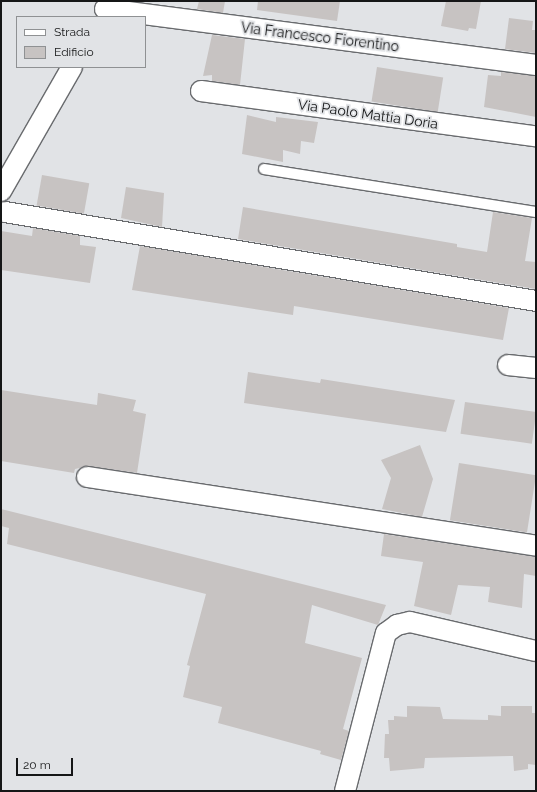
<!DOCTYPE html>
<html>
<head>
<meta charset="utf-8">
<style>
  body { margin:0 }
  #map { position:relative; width:537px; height:792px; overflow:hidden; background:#e1e3e6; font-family:Raleway,sans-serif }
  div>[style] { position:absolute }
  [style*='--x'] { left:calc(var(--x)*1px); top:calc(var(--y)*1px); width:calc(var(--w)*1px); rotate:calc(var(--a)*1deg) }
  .building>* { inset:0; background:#c7c3c2; transform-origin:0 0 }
  .roads { filter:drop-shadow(1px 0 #696b6e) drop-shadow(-1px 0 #696b6e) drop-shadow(0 1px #696b6e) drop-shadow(0 -1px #696b6e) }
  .lane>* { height:10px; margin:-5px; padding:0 5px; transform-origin:5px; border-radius:5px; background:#fff }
  .street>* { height:20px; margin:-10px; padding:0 10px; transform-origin:10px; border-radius:10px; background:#fff }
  span { translate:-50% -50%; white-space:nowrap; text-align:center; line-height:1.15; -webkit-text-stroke:3.5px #e1e3e6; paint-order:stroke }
  .street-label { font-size:14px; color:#151617 }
  .frame { position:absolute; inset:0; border:2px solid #151617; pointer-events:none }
  .legend { position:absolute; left:16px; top:16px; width:130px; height:52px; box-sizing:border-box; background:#e1e3e6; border:1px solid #8f9193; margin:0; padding:5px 7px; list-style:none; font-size:12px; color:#151617 }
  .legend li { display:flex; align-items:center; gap:8px; height:20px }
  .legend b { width:20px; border:1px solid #8f9193 }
  .scale { position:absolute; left:16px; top:758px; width:57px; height:18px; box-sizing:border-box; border:2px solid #151617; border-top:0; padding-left:5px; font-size:12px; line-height:14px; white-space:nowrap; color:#151617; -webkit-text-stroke:3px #e1e3e6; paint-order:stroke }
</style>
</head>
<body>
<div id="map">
  <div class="building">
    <div style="clip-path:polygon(199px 1px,225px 1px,223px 13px,197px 9px)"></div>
    <div style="clip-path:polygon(258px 1px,340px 1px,337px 21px,257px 10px)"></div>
    <div style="clip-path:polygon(446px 1px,481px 1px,476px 29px,469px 28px,468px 31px,441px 26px)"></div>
    <div style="clip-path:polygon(509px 18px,533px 21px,532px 30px,536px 30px,536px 53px,505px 49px)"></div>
    <div style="clip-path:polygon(212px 35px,245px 39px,240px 85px,212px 81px,212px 75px,203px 76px)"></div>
    <div style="left:377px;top:67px;width:67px;height:35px;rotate:9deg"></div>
    <div style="clip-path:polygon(501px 72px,536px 76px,536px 117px,484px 107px,488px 75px,501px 76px)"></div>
    <div style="clip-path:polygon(247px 115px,276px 122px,276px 117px,318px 122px,314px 143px,301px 141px,300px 154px,283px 150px,283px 162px,242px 154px)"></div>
    <div style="left:42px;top:175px;width:48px;height:31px;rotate:10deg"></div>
    <div style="clip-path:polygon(126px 187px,164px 193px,162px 227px,121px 218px)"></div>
    <div style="clip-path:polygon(243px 207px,457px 244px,457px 247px,487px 252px,493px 212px,532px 218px,525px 261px,536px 262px,536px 289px,238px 239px)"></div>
    <div style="clip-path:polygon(33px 228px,80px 236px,80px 245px,96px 247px,90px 283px,1px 270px,1px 231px,32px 236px)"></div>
    <div style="clip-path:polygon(140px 246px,509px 308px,503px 340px,294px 306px,293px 315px,132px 290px)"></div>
    <div style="clip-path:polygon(248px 372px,320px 383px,321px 379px,455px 400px,446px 432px,244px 403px)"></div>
    <div style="clip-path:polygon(1px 390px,97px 405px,98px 393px,136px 400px,133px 411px,146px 414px,137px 473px,88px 466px,75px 469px,74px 473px,1px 461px)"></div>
    <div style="left:465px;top:402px;width:72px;height:32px;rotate:8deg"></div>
    <div style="clip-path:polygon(420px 445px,433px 479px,422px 517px,382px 509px,391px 478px,381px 460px)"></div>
    <div style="left:459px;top:463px;width:78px;height:58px;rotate:9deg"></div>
    <div style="clip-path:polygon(1px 509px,386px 605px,378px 625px,312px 605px,305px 643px,362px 658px,343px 729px,349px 731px,341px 760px,320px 754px,321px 751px,218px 723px,222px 707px,183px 697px,190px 666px,187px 665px,206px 594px,7px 544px,9px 528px,1px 526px)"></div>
    <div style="clip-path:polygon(384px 534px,536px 557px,536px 576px,524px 574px,522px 608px,488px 602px,490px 587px,458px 585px,451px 615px,414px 606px,423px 562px,381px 556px)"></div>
    <div style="clip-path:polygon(407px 706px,440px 707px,443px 719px,488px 720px,488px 715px,501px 716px,501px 706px,532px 706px,532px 713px,536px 713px,536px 765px,528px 764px,528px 769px,514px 771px,513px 756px,425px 758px,424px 768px,390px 771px,389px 758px,384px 758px,385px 734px,389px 734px,388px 720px,394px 720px,394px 716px,407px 717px)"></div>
  </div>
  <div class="roads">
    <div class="lane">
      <div style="--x:264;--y:169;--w:275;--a:9"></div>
    </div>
    <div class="street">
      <div style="--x:105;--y:9;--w:435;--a:7.4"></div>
      <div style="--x:201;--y:91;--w:338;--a:7.7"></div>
      <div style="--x:1;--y:191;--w:143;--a:-60.2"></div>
      <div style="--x:5;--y:212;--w:538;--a:9.51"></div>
      <div style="--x:508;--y:365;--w:28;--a:6"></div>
      <div style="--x:87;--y:477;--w:454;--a:8.7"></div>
      <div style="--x:345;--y:791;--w:163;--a:-75.5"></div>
      <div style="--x:386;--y:633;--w:14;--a:-36"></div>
      <div style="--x:397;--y:625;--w:13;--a:-13"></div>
      <div style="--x:410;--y:622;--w:129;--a:13"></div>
    </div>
  </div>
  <div class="street-label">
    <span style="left:320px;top:37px;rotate:7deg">Via Francesco Fiorentino</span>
    <span style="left:368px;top:114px;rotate:8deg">Via Paolo Mattia Doria</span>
  </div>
  <div class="frame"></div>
  <ul class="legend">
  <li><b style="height:5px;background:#fff"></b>Strada</li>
  <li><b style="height:11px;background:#c7c3c2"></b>Edificio</li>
  </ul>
  <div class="scale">20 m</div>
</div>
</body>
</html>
